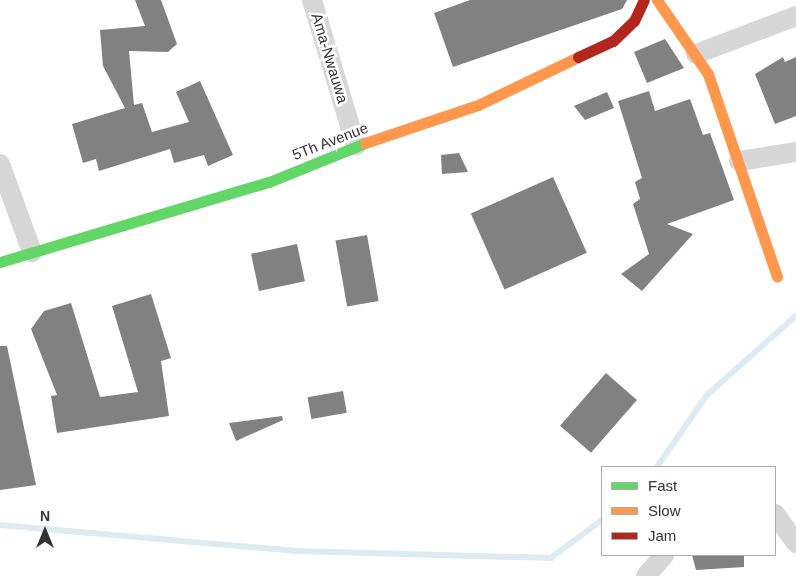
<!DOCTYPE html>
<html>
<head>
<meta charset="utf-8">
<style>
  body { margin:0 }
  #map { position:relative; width:796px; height:576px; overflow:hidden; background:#fff; font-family:Arial,sans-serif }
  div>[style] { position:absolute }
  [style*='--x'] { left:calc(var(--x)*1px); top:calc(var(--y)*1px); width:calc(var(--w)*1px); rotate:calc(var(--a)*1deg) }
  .stream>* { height:5.5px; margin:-2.75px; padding:0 2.75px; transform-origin:2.75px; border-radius:2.75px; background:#ddebf3 }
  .building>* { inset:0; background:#818181; transform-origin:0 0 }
  .street>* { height:20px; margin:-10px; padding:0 10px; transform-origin:10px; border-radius:10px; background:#d7d7d7 }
  .fast>* { height:11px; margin:-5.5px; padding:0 5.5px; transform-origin:5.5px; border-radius:5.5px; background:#63d668 }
  .slow>* { height:11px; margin:-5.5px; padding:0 5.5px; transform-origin:5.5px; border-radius:5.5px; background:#ff974d }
  .jam>* { height:11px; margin:-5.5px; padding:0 5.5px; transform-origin:5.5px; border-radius:5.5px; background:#b3261e }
  span { translate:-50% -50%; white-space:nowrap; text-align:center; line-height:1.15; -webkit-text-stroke:5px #fff; paint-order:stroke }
  .street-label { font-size:15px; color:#333 }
  .legend { position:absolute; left:601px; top:466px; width:175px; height:90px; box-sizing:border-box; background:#fff; border:1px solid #adadad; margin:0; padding:6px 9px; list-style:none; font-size:15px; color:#333 }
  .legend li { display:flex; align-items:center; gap:10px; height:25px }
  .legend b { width:25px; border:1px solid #adadad }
  .north { position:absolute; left:20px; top:506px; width:50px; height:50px; -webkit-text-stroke:4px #fff; paint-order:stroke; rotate:0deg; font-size:14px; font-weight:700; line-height:20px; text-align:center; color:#333 }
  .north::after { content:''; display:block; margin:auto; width:18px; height:22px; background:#333; clip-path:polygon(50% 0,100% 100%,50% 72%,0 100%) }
</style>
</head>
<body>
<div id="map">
  <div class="stream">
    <div style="--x:657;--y:467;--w:88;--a:-55.2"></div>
    <div style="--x:707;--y:395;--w:119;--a:-41.6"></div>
    <div style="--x:0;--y:525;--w:299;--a:5"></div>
    <div style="--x:298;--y:551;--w:253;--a:1.6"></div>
    <div style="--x:551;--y:558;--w:64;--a:-36.7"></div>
  </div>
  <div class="building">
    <div style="clip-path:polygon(135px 0,161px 0,177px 44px,168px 52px,129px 51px,134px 105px,142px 103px,152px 132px,189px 122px,176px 92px,200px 81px,233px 155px,208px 166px,204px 155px,174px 163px,170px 149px,99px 171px,96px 159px,83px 163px,72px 124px,125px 108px,103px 66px,100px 30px,145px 26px)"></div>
    <div style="clip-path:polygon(470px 0,627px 0,622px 9px,453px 67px,434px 13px)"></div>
    <div style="clip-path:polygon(665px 39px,684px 68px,647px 83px,634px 52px)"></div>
    <div style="clip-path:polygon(783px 57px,785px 62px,796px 57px,796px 116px,775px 124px,755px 74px)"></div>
    <div style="clip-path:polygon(649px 91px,655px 111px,690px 99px,703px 135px,710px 133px,734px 200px,667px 224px,693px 234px,642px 291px,621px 274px,649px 254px,633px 204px,640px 199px,635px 182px,642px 178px,618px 101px)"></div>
    <div style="clip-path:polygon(607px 92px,614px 108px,585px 120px,574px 106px)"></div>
    <div style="clip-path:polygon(459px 153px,468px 172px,442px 174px,441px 155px)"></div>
    <div style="left:553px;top:177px;width:83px;height:90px;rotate:66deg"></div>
    <div style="left:367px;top:235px;width:67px;height:32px;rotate:80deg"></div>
    <div style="left:297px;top:244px;width:38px;height:47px;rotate:78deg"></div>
    <div style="clip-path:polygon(151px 294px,171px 358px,161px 361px,169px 416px,57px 433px,51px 396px,57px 395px,31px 329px,44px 311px,71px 303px,100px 397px,138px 392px,112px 306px)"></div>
    <div style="clip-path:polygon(0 346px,7px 346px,36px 485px,0 490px)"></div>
    <div style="left:606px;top:373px;width:41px;height:70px;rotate:41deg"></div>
    <div style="left:343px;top:391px;width:22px;height:36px;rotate:80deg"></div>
    <div style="clip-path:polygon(282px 416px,283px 420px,236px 441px,229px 423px)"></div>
    <div style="clip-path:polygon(692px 555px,744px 555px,744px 567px,696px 570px)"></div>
  </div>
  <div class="street">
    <div style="--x:312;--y:0;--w:152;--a:73.2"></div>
    <div style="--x:696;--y:54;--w:107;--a:-20.8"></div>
    <div style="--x:739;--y:161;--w:58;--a:-9"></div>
    <div style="--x:0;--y:164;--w:94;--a:70"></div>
    <div style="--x:775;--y:514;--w:36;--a:54"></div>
    <div style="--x:646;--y:576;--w:28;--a:-49"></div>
  </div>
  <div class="fast">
    <div style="--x:0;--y:262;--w:281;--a:-16.6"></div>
    <div style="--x:269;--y:182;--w:104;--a:-22.1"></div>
  </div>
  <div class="slow">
    <div style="--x:657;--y:0;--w:90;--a:55.4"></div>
    <div style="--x:708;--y:74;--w:214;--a:71.2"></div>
    <div style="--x:365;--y:143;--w:119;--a:-18.6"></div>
    <div style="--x:478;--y:105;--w:111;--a:-25.6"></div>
  </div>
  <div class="jam">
    <div style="--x:578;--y:57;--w:38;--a:-25"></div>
    <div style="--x:613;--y:41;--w:29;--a:-44"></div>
    <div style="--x:634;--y:21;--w:23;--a:-65"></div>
  </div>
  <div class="street-label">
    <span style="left:330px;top:58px;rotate:73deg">Ama-Nwauwa</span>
    <span style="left:330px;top:141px;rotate:-21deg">5Th Avenue</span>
  </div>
  <ul class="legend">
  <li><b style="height:6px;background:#63d668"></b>Fast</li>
  <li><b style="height:6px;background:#ff974d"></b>Slow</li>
  <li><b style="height:6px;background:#b3261e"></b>Jam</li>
  </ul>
  <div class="north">N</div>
</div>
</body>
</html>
